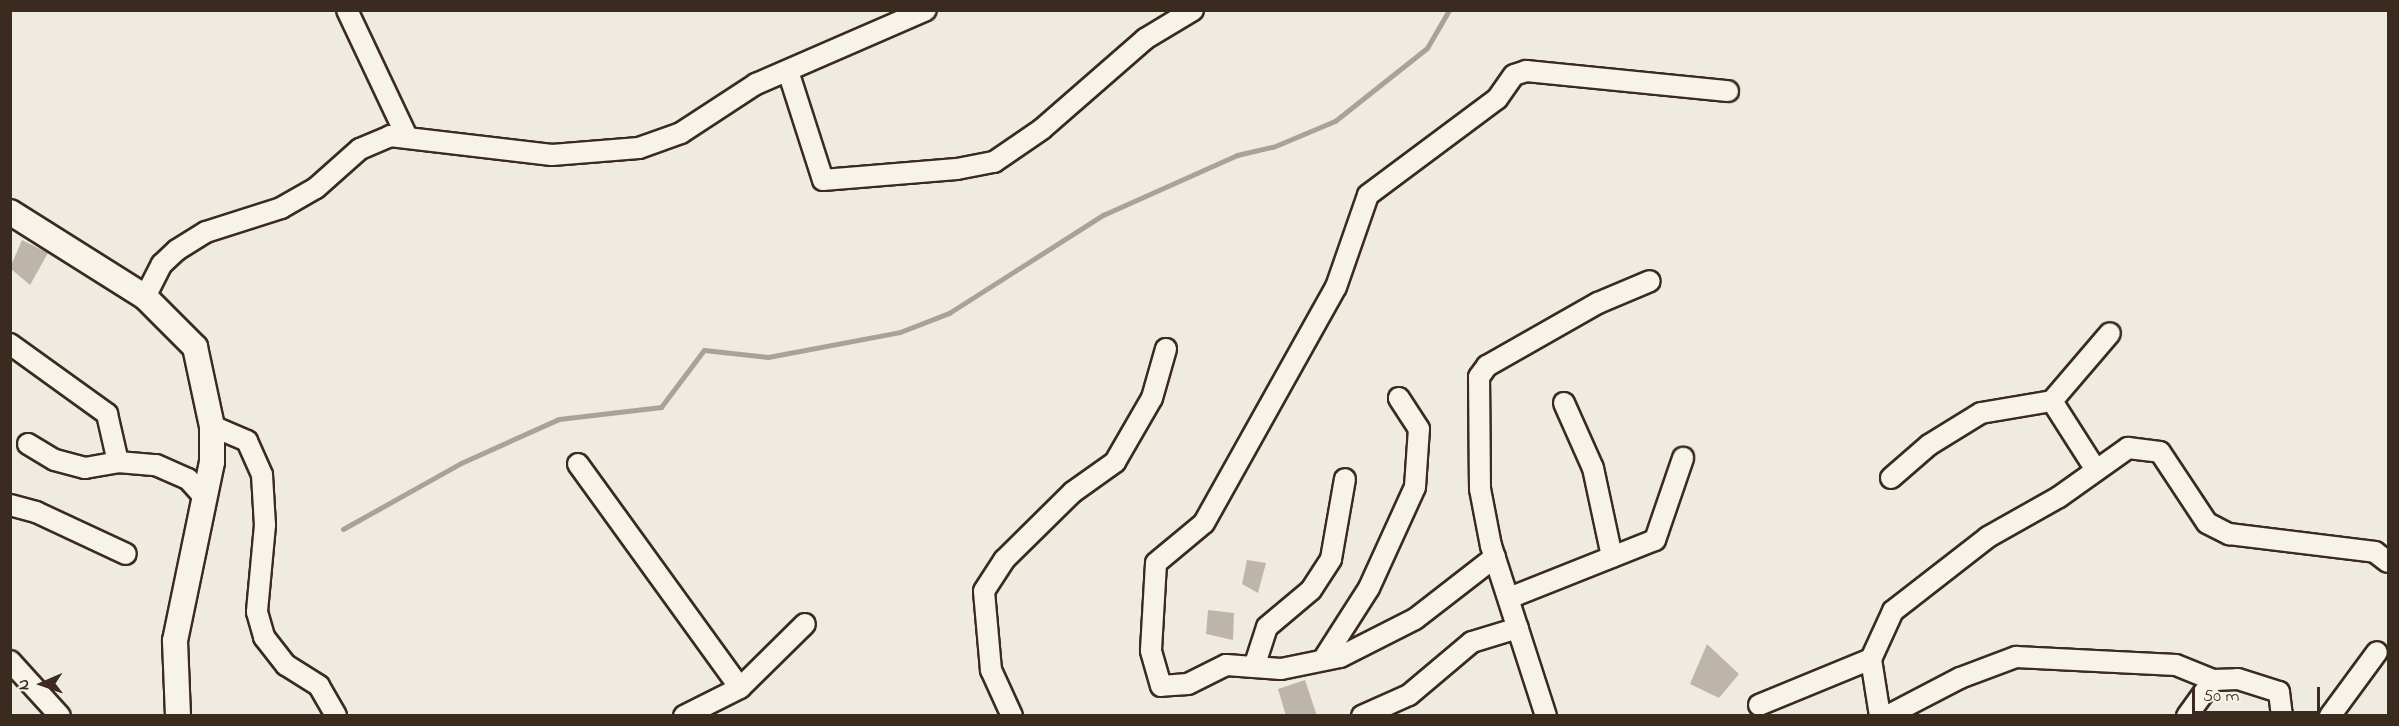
<!DOCTYPE html>
<html>
<head>
<meta charset="utf-8">
<style>
  body { margin:0 }
  #map { position:relative; width:2399px; height:726px; overflow:hidden; background:#efebe0; font-family:"Indie Flower",sans-serif }
  div>[style] { position:absolute }
  [style*='--x'] { left:calc(var(--x)*1px); top:calc(var(--y)*1px); width:calc(var(--w)*1px); rotate:calc(var(--a)*1deg) }
  .stream>* { height:5px; margin:-2.5px; padding:0 2.5px; transform-origin:2.5px; border-radius:2.5px; background:#aaa296 }
  .building>* { inset:0; background:#bdb5aa }
  .roads { filter:drop-shadow(2px 0 #3b2a1e) drop-shadow(-2px 0 #3b2a1e) drop-shadow(0 2px #3b2a1e) drop-shadow(0 -2px #3b2a1e) }
  .minor>* { height:20px; margin:-10px; padding:0 10px; transform-origin:10px; border-radius:10px; background:#f7f3e8 }
  .major>* { height:24px; margin:-12px; padding:0 12px; transform-origin:12px; border-radius:12px; background:#f7f3e8 }
  span { translate:-50% -50%; white-space:nowrap; text-align:center; line-height:1.15; -webkit-text-stroke:6px #f7f3e8; paint-order:stroke }
  .frame { position:absolute; inset:0; border:12px solid #3b2a1e; pointer-events:none }
  .north { position:absolute; left:12px; top:654px; width:60px; height:60px; -webkit-text-stroke:4px #f7f3e8; paint-order:stroke; rotate:268deg; font-size:16px; font-weight:700; line-height:24px; text-align:center; color:#3b2a1e }
  .north::after { content:''; display:block; margin:auto; width:21px; height:27px; background:#3b2a1e; clip-path:polygon(50% 0,100% 100%,50% 72%,0 100%) }
  .scale { position:absolute; left:2192px; top:687px; width:128px; height:27px; box-sizing:border-box; border:3px solid #3b2a1e; border-top:0; padding-left:8px; font-size:18px; line-height:21px; white-space:nowrap; color:#3b2a1e; -webkit-text-stroke:4px #f7f3e8; paint-order:stroke }
</style>
</head>
<body>
<div id="map">
  <div class="stream">
    <div style="--x:343;--y:529;--w:135;--a:-29.2"></div>
    <div style="--x:461;--y:463;--w:107;--a:-24.2"></div>
    <div style="--x:559;--y:419;--w:103;--a:-6.7"></div>
    <div style="--x:661;--y:407;--w:71;--a:-53"></div>
    <div style="--x:704;--y:350;--w:64;--a:6.2"></div>
    <div style="--x:768;--y:357;--w:134;--a:-10.7"></div>
    <div style="--x:900;--y:332;--w:53;--a:-21.2"></div>
    <div style="--x:949;--y:313;--w:183;--a:-32.5"></div>
    <div style="--x:1103;--y:215;--w:147;--a:-24.1"></div>
    <div style="--x:1237;--y:155;--w:37;--a:-13"></div>
    <div style="--x:1273;--y:147;--w:67;--a:-22.8"></div>
    <div style="--x:1335;--y:121;--w:117;--a:-38.4"></div>
    <div style="--x:1427;--y:48;--w:44;--a:-59.9"></div>
  </div>
  <div class="building">
    <div style="clip-path:polygon(22px 240px,48px 253px,30px 285px,10px 268px)"></div>
    <div style="clip-path:polygon(1247px 560px,1266px 563px,1258px 593px,1242px 584px)"></div>
    <div style="clip-path:polygon(1208px 610px,1234px 613px,1233px 640px,1206px 634px)"></div>
    <div style="clip-path:polygon(1707px 644px,1739px 674px,1719px 698px,1690px 684px)"></div>
    <div style="clip-path:polygon(1305px 680px,1317px 716px,1286px 716px,1278px 689px)"></div>
  </div>
  <div class="roads">
    <div class="minor">
      <div style="--x:347;--y:10;--w:140;--a:64.7"></div>
      <div style="--x:788;--y:71;--w:114;--a:72.2"></div>
      <div style="--x:823;--y:180;--w:134;--a:-4.7"></div>
      <div style="--x:957;--y:169;--w:38;--a:-11"></div>
      <div style="--x:994;--y:162;--w:58;--a:-34.5"></div>
      <div style="--x:1042;--y:129;--w:137;--a:-41.1"></div>
      <div style="--x:1145;--y:39;--w:56;--a:-31.1"></div>
      <div style="--x:145;--y:297;--w:37;--a:-63"></div>
      <div style="--x:162;--y:264;--w:21;--a:-43"></div>
      <div style="--x:177;--y:250;--w:34;--a:-32"></div>
      <div style="--x:206;--y:232;--w:79;--a:-17.7"></div>
      <div style="--x:281;--y:208;--w:40;--a:-29.7"></div>
      <div style="--x:316;--y:188;--w:59;--a:-41.6"></div>
      <div style="--x:360;--y:149;--w:33;--a:-23"></div>
      <div style="--x:390;--y:136;--w:163;--a:6.7"></div>
      <div style="--x:552;--y:155;--w:87;--a:-4.6"></div>
      <div style="--x:639;--y:148;--w:45;--a:-19.7"></div>
      <div style="--x:681;--y:133;--w:90;--a:-33.2"></div>
      <div style="--x:756;--y:84;--w:185;--a:-23.5"></div>
      <div style="--x:10;--y:344;--w:120;--a:35.8"></div>
      <div style="--x:107;--y:414;--w:49;--a:77.1"></div>
      <div style="--x:2052;--y:401;--w:78;--a:57.5"></div>
      <div style="--x:1564;--y:403;--w:71;--a:66"></div>
      <div style="--x:1593;--y:468;--w:91;--a:77.9"></div>
      <div style="--x:212;--y:426;--w:38;--a:23"></div>
      <div style="--x:247;--y:441;--w:37;--a:66"></div>
      <div style="--x:262;--y:475;--w:50;--a:86.6"></div>
      <div style="--x:265;--y:525;--w:87;--a:95.3"></div>
      <div style="--x:257;--y:612;--w:26;--a:74"></div>
      <div style="--x:264;--y:637;--w:36;--a:52"></div>
      <div style="--x:286;--y:665;--w:39;--a:32"></div>
      <div style="--x:319;--y:686;--w:34;--a:60"></div>
      <div style="--x:28;--y:444;--w:31;--a:31"></div>
      <div style="--x:55;--y:460;--w:31;--a:15"></div>
      <div style="--x:85;--y:468;--w:34;--a:-10"></div>
      <div style="--x:118;--y:462;--w:38;--a:5"></div>
      <div style="--x:156;--y:465;--w:35;--a:24"></div>
      <div style="--x:188;--y:479;--w:25;--a:48"></div>
      <div style="--x:578;--y:464;--w:276;--a:54.1"></div>
      <div style="--x:1891;--y:478;--w:50;--a:-41"></div>
      <div style="--x:1929;--y:445;--w:61;--a:-31.6"></div>
      <div style="--x:1981;--y:413;--w:72;--a:-9.6"></div>
      <div style="--x:2052;--y:401;--w:89;--a:-49.5"></div>
      <div style="--x:10;--y:505;--w:27;--a:15"></div>
      <div style="--x:36;--y:512;--w:99;--a:25"></div>
      <div style="--x:1495;--y:557;--w:101;--a:142.2"></div>
      <div style="--x:1415;--y:619;--w:84;--a:153.1"></div>
      <div style="--x:1340;--y:657;--w:60;--a:168.5"></div>
      <div style="--x:1281;--y:669;--w:55;--a:-175.8"></div>
      <div style="--x:1226;--y:665;--w:42;--a:153.4"></div>
      <div style="--x:1188;--y:684;--w:27;--a:176"></div>
      <div style="--x:1161;--y:686;--w:37;--a:-106"></div>
      <div style="--x:1151;--y:650;--w:87;--a:-86.7"></div>
      <div style="--x:1156;--y:563;--w:62;--a:-39.8"></div>
      <div style="--x:1204;--y:523;--w:270;--a:-60.8"></div>
      <div style="--x:1336;--y:287;--w:97;--a:-70.8"></div>
      <div style="--x:1368;--y:195;--w:161;--a:-36.7"></div>
      <div style="--x:1497;--y:99;--w:29;--a:-55"></div>
      <div style="--x:1514;--y:75;--w:13;--a:-18"></div>
      <div style="--x:1526;--y:71;--w:203;--a:5.7"></div>
      <div style="--x:1509;--y:598;--w:157;--a:-21.7"></div>
      <div style="--x:1655;--y:540;--w:87;--a:-71.1"></div>
      <div style="--x:1323;--y:660;--w:85;--a:-57.4"></div>
      <div style="--x:1369;--y:588;--w:111;--a:-65.5"></div>
      <div style="--x:1415;--y:487;--w:58;--a:-86.1"></div>
      <div style="--x:1419;--y:429;--w:37;--a:-123"></div>
      <div style="--x:10;--y:661;--w:74;--a:47.7"></div>
      <div style="--x:1254;--y:667;--w:42;--a:-72"></div>
      <div style="--x:1267;--y:627;--w:57;--a:-40.1"></div>
      <div style="--x:1311;--y:590;--w:37;--a:-57"></div>
      <div style="--x:1331;--y:559;--w:81;--a:-80.1"></div>
      <div style="--x:1759;--y:705;--w:121;--a:-22.3"></div>
      <div style="--x:684;--y:716;--w:63;--a:-26.6"></div>
      <div style="--x:740;--y:688;--w:91;--a:-44.6"></div>
      <div style="--x:1012;--y:716;--w:51;--a:-114.5"></div>
      <div style="--x:991;--y:670;--w:79;--a:-95.1"></div>
      <div style="--x:984;--y:591;--w:37;--a:-57"></div>
      <div style="--x:1004;--y:560;--w:97;--a:-44.6"></div>
      <div style="--x:1073;--y:492;--w:52;--a:-35.5"></div>
      <div style="--x:1115;--y:462;--w:74;--a:-60"></div>
      <div style="--x:1152;--y:398;--w:51;--a:-74.1"></div>
      <div style="--x:1362;--y:716;--w:51;--a:-24.1"></div>
      <div style="--x:1409;--y:695;--w:82;--a:-40.1"></div>
      <div style="--x:1472;--y:642;--w:48;--a:-16.9"></div>
      <div style="--x:1546;--y:716;--w:179;--a:-107.9"></div>
      <div style="--x:1491;--y:546;--w:58;--a:-100.9"></div>
      <div style="--x:1480;--y:489;--w:112;--a:-90.5"></div>
      <div style="--x:1479;--y:377;--w:14;--a:-54"></div>
      <div style="--x:1487;--y:366;--w:128;--a:-29.6"></div>
      <div style="--x:1598;--y:303;--w:56;--a:-22.9"></div>
      <div style="--x:1880;--y:716;--w:58;--a:-99"></div>
      <div style="--x:1871;--y:659;--w:53;--a:-65.4"></div>
      <div style="--x:1893;--y:611;--w:120;--a:-37.9"></div>
      <div style="--x:1988;--y:537;--w:81;--a:-29.4"></div>
      <div style="--x:2059;--y:497;--w:85;--a:-35.4"></div>
      <div style="--x:2128;--y:448;--w:32;--a:7"></div>
      <div style="--x:2160;--y:452;--w:85;--a:56.5"></div>
      <div style="--x:2207;--y:523;--w:25;--a:27"></div>
      <div style="--x:2229;--y:534;--w:147;--a:7"></div>
      <div style="--x:2375;--y:552;--w:16;--a:38"></div>
      <div style="--x:1887;--y:716;--w:82;--a:-27.5"></div>
      <div style="--x:1960;--y:678;--w:60;--a:-20.6"></div>
      <div style="--x:2016;--y:657;--w:160;--a:2.9"></div>
      <div style="--x:2176;--y:665;--w:40;--a:22"></div>
      <div style="--x:2187;--y:716;--w:44;--a:-54.2"></div>
      <div style="--x:2213;--y:680;--w:25;--a:-2"></div>
      <div style="--x:2238;--y:679;--w:43;--a:17.6"></div>
      <div style="--x:2279;--y:692;--w:24;--a:83"></div>
      <div style="--x:2330;--y:716;--w:79;--a:-53.7"></div>
    </div>
    <div class="major">
      <div style="--x:10;--y:212;--w:160;--a:32.2"></div>
      <div style="--x:145;--y:297;--w:71;--a:45"></div>
      <div style="--x:195;--y:347;--w:81;--a:77.9"></div>
      <div style="--x:212;--y:426;--w:36;--a:90"></div>
      <div style="--x:212;--y:462;--w:183;--a:101.7"></div>
      <div style="--x:175;--y:641;--w:75;--a:87.7"></div>
    </div>
  </div>
  <div class="frame"></div>
  <div class="north">N</div>
  <div class="scale">50 m</div>
</div>
</body>
</html>
